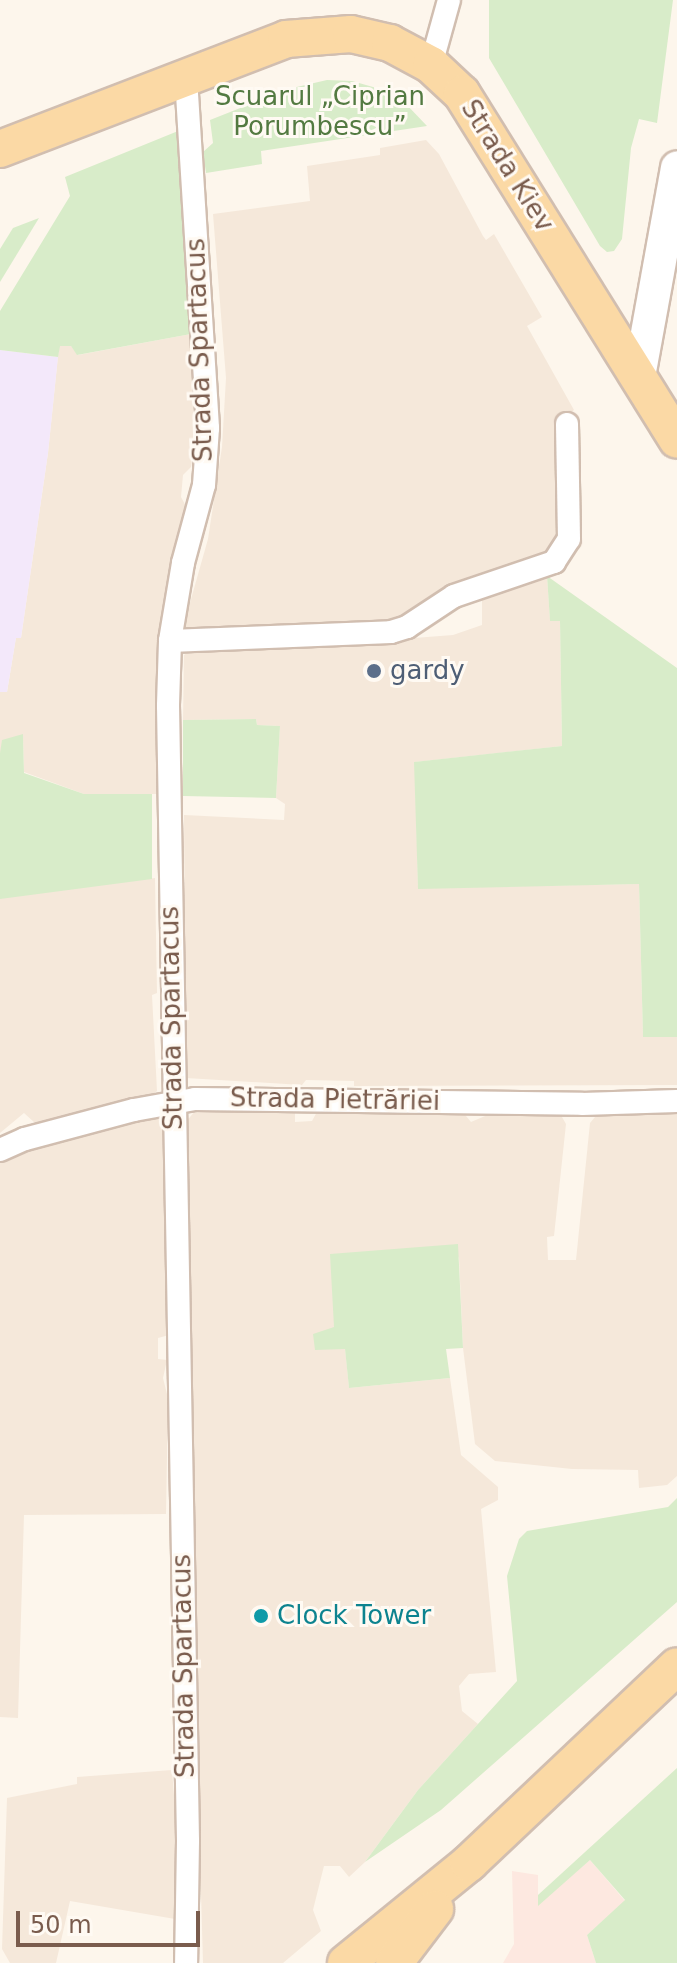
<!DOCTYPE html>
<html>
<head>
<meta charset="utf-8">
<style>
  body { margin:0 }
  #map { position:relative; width:677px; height:1963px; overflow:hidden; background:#fdf6ec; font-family:"DejaVu Sans",sans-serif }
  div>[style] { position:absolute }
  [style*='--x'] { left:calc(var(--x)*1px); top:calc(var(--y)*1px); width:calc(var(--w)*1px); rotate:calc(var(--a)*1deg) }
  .residential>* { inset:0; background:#f5e8da }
  .commercial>* { inset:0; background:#fde8e0 }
  .education>* { inset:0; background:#f3e8fa }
  .green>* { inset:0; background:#d8ecc9 }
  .roads { filter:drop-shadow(2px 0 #d1beb0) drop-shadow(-2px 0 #d1beb0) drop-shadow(0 2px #d1beb0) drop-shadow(0 -2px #d1beb0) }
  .street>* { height:22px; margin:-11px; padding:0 11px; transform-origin:11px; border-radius:11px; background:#fff }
  .secondary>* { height:32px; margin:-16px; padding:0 16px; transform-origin:16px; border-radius:16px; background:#fff }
  .primary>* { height:36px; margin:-18px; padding:0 18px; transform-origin:18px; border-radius:18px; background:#fbd9a5 }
  .dots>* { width:22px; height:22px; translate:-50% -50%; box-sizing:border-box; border:4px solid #fffaf3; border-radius:50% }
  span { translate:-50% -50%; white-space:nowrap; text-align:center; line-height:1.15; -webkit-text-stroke:6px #fffaf3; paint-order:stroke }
  .park-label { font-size:26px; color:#537a41 }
  .street-label { font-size:26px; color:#7a5c4d }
  .service-label { font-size:26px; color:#4e5e75 }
  .left { translate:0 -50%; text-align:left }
  .culture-label { font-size:26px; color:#0d838f }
  .scale { position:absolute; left:16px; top:1911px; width:184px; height:36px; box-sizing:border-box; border:4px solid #7a5c4d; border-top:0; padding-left:10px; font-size:24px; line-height:28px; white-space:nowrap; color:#7a5c4d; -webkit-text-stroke:6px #fffaf3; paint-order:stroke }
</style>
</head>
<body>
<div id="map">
  <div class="residential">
    <div style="clip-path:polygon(426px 140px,439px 154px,483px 236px,486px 240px,494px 234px,542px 317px,527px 326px,574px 410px,558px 423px,561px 538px,552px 553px,470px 578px,411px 612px,383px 622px,182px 631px,208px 539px,222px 447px,226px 378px,213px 214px,310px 201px,307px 166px,380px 155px,380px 148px)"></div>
    <div style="clip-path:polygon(191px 334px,194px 446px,191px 467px,183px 475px,181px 497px,188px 510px,159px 641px,157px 794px,84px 794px,24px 772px,23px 735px,0 753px,0 692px,7px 692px,16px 637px,21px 638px,48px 453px,59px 346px,71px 346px,78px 355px)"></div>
    <div style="clip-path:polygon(547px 576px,550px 620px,560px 620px,562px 746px,415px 762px,418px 888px,639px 884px,643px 1036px,677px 1037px,677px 1085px,354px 1086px,354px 1081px,306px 1080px,302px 1085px,186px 1078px,184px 815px,284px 820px,285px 804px,276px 798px,280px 726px,257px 725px,256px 719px,183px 720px,184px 655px,197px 646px,336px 644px,453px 635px,482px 625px,482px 591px)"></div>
    <div style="clip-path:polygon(155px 878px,157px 993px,152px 995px,157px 1091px,149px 1097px,50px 1122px,35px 1123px,24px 1113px,0 1133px,0 898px)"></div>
    <div style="clip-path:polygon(287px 1105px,295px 1113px,295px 1122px,312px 1121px,318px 1110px,461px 1110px,471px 1122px,497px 1111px,558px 1110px,566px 1124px,554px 1236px,547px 1237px,548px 1260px,576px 1260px,590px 1123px,600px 1111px,677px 1109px,677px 1476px,667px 1485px,639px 1488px,638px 1470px,572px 1469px,495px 1461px,475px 1444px,463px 1348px,459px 1257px,345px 1348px,349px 1388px,450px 1378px,461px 1455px,498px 1487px,498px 1500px,481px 1509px,496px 1672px,469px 1674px,459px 1686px,462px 1711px,478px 1724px,418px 1790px,365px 1862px,349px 1877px,340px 1866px,324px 1866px,313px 1910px,321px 1931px,283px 1963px,203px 1963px,197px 1754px,184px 1500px,193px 1499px,184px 1124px,196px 1110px)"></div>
    <div style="clip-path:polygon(163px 1114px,169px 1335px,158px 1338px,158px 1359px,167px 1360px,163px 1378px,168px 1398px,166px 1514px,24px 1515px,18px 1718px,0 1717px,0 1158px)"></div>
    <div style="clip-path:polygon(172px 1770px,179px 1859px,175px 1919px,70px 1901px,56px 1963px,10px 1963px,2px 1949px,7px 1798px,77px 1784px,77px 1777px)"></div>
  </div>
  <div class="commercial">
    <div style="clip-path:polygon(590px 1860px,625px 1901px,587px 1935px,596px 1963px,503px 1963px,514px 1944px,512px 1871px,538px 1875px,538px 1904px)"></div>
  </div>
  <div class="education">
    <div style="clip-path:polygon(0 350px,58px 357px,48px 453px,21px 638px,16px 638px,7px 692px,0 692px)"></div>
  </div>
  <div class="green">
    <div style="clip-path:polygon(489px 0,673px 0,657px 123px,639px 119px,631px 148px,622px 239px,614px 251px,607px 252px,600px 246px,489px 58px)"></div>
    <div style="clip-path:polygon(327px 80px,352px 81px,380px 89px,406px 104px,427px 126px,261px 151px,262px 164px,206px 173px,203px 152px,213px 143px,210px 120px,288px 89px)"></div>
    <div style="clip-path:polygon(183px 129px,191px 334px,77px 355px,71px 346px,60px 346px,58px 357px,0 350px,0 311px,70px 196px,65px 177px)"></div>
    <div style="clip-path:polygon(39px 218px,0 282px,0 249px,13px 228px)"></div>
    <div style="clip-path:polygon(547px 576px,677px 668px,677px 1037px,643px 1037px,639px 884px,418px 889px,414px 762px,562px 746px,560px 621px,550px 621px)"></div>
    <div style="clip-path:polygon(256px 719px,257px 725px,280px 726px,276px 798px,183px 796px,183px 720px)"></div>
    <div style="clip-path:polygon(23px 734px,24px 773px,84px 794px,152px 794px,152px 879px,0 899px,0 753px,2px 740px)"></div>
    <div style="clip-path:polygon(458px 1244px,463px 1348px,446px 1349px,450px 1378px,349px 1388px,345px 1349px,315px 1350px,313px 1334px,334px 1327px,330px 1254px)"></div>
    <div style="clip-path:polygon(677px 1498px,677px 1602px,441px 1810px,365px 1862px,418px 1790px,517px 1681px,507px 1576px,519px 1539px,527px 1531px,668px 1507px)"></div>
    <div style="clip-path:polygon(677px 1768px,677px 1963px,596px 1963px,587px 1935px,625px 1900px,590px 1860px,538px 1906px,538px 1895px)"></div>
  </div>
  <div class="roads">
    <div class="street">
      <div style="--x:431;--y:65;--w:67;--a:-74.5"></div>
      <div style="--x:186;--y:78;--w:351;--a:86.4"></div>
      <div style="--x:208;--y:428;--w:57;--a:94"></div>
      <div style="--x:204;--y:485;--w:81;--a:105.1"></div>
      <div style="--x:183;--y:563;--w:79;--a:99.5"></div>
      <div style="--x:170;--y:641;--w:65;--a:91.8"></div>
      <div style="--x:168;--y:706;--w:1135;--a:88.99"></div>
      <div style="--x:188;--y:1841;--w:122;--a:90.9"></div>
      <div style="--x:170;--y:641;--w:221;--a:-2.3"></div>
      <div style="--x:391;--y:632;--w:17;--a:-17"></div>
      <div style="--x:407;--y:627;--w:56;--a:-33.4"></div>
      <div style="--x:454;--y:596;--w:106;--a:-18.8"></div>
      <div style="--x:554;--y:562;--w:27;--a:-57"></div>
      <div style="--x:569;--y:539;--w:115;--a:-91"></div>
      <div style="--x:0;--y:1150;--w:27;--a:-24"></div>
      <div style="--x:25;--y:1139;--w:113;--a:-14.9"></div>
      <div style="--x:134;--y:1110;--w:62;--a:-10.2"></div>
      <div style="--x:195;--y:1099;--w:387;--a:0.7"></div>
      <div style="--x:582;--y:1104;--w:95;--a:-1.8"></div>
    </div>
    <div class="secondary">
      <div style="--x:639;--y:377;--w:213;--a:-79.7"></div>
    </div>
    <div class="primary">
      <div style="--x:0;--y:149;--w:306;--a:-21"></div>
      <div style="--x:286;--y:39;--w:65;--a:-4.4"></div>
      <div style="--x:351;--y:34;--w:40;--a:13"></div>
      <div style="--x:390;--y:43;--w:47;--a:28.2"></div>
      <div style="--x:431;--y:65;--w:42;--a:43.1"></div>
      <div style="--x:462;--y:94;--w:407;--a:58.1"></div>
      <div style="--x:346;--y:1963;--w:159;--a:-39.1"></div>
      <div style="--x:469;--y:1863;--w:286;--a:-43.4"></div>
      <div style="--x:394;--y:1963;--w:68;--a:-52.8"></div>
    </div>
  </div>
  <div class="dots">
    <div style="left:374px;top:671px;background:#5c6f8a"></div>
    <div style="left:261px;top:1616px;background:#0f9aa8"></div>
  </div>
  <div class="park-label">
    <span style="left:320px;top:112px">Scuarul „Ciprian<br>Porumbescu”</span>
  </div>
  <div class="street-label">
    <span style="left:507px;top:166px;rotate:58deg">Strada Kiev</span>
    <span style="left:200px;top:350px;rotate:-92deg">Strada Spartacus</span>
    <span style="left:172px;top:1018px;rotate:-91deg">Strada Spartacus</span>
    <span style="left:335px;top:1100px;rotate:1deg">Strada Pietrăriei</span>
    <span style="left:184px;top:1666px;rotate:-91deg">Strada Spartacus</span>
  </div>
  <div class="service-label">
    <span class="left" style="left:390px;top:671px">gardy</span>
  </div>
  <div class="culture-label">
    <span class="left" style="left:277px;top:1616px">Clock Tower</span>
  </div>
  <div class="scale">50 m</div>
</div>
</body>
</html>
